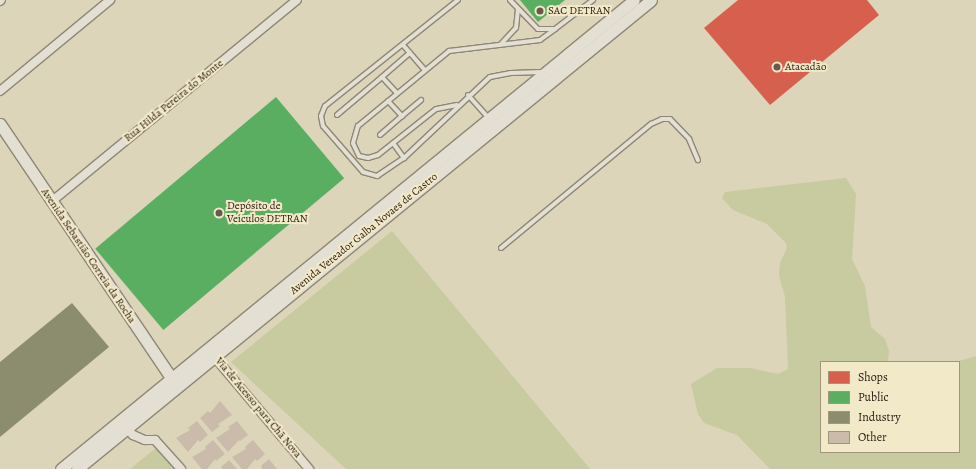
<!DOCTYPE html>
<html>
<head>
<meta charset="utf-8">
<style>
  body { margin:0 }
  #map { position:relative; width:976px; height:469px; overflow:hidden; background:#dcd5ba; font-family:Alegreya,serif }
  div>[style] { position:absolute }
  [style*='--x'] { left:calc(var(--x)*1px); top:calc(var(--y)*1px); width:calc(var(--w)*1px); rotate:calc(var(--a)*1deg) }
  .green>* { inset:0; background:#c8ca9f }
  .shops>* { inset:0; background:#d6604d }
  .public>* { inset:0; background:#5aae61; transform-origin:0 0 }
  .industry>* { inset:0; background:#8c8c6e }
  .building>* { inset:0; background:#cabbaa }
  .roads { filter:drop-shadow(1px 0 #8e8777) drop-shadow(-1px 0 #8e8777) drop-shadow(0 1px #8e8777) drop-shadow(0 -1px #8e8777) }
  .service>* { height:4px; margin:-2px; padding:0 2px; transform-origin:2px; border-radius:2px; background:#e3dfd2 }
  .minor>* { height:8px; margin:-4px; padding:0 4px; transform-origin:4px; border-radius:4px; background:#e3dfd2 }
  .tertiary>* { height:11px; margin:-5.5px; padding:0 5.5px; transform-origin:5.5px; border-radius:5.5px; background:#e3dfd2 }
  .dots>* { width:11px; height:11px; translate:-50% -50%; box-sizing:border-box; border:2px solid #f2e9c8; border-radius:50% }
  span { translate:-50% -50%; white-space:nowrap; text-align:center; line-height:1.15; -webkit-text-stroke:4px #f2e9c8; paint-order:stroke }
  .poi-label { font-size:11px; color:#28160f }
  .left { translate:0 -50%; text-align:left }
  .street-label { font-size:11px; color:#28160f }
  .legend { position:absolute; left:820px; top:361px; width:140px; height:92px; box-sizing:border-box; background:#f2e9c8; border:1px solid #a1957e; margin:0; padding:5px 7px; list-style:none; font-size:12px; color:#28160f }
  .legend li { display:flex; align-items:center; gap:8px; height:20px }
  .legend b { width:20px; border:1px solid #a1957e }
</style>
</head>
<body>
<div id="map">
  <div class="green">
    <div style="clip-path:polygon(846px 178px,856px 194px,852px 259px,865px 286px,871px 327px,885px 339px,889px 351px,888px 362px,821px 362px,821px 452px,959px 452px,959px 362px,956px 362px,976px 356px,976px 469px,770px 469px,737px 435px,704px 423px,698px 414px,691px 384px,717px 368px,751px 368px,778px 374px,788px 369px,785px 297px,779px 275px,780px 263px,787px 248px,786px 243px,767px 224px,733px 210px,722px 198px,725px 192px)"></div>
    <div style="clip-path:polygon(392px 231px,590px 469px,346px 469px,231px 362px)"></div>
    <div style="clip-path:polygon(156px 448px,174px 469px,130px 469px)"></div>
  </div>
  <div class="shops">
    <div style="clip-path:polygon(738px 0,867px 0,879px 15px,770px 105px,704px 28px)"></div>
  </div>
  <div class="public">
    <div style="clip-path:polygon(520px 0,565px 0,538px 22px)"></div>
    <div style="left:276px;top:97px;width:106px;height:236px;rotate:50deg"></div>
  </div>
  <div class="industry">
    <div style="clip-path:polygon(72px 303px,109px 347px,0 437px,0 362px)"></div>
  </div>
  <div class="building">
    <div style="clip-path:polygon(220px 401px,232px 415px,218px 424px,220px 426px,212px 432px,200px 418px,208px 411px,210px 413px)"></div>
    <div style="clip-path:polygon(197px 421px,208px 435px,200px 442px,198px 440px,188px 452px,176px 438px,190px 430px,188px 428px)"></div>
    <div style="clip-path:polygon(237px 421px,248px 435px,240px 441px,239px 440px,228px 452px,216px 438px,230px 429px,228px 427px)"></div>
    <div style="clip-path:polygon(213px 440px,225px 454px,216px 461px,215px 459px,207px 469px,202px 469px,192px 457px,206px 449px,205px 447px)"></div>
    <div style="clip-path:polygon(253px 440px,265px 454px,257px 461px,255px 459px,247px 469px,242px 469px,232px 457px,246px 449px,245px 447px)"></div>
    <div style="clip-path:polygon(269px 459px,277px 469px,262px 469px,261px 466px)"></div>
    <div style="clip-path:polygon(229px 460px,237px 469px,223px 469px,221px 467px)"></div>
  </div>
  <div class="roads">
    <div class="service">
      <div style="--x:458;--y:0;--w:170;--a:141.4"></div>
      <div style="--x:325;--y:106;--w:11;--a:112"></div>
      <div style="--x:321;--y:116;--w:10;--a:79"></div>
      <div style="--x:323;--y:126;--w:61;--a:49"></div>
      <div style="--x:363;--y:172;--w:15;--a:16"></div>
      <div style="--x:377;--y:176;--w:32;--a:-34"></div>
      <div style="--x:404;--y:158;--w:118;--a:-43.3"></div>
      <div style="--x:490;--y:77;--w:21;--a:-11"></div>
      <div style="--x:511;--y:73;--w:30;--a:-2"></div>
      <div style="--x:510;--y:0;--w:40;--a:46"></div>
      <div style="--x:538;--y:29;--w:17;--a:0"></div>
      <div style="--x:555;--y:29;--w:48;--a:-37.3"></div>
      <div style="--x:403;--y:45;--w:33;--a:49"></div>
      <div style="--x:500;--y:45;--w:23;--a:-47"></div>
      <div style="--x:516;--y:28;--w:19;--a:-84"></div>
      <div style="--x:382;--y:77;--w:37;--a:-41"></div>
      <div style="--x:468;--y:95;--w:31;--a:48"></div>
      <div style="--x:388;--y:101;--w:21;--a:47"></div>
      <div style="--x:402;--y:116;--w:25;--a:-40"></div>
      <div style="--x:457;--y:105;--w:21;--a:169"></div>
      <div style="--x:436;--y:109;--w:74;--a:141.6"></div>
      <div style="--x:378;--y:155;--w:10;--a:163"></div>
      <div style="--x:368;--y:158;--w:9;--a:-167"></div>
      <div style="--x:359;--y:156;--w:14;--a:-115"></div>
      <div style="--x:353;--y:143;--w:18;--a:-74"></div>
      <div style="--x:358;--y:126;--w:118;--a:-39.5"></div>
      <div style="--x:449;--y:51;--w:92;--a:-6.9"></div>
      <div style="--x:540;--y:40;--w:19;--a:-36"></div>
      <div style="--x:337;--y:115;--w:59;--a:-40.2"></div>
      <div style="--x:382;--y:77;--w:22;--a:47"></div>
      <div style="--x:380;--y:135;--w:29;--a:-41"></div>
      <div style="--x:393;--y:143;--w:19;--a:54"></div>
      <div style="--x:501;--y:248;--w:195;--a:-39.6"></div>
      <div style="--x:651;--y:124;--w:12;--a:-24"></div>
      <div style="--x:662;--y:119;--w:8;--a:0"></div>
      <div style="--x:670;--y:119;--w:28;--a:46"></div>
      <div style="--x:689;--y:139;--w:23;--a:67"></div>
    </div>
    <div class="minor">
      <div style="--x:0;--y:1;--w:1;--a:-45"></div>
      <div style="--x:0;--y:91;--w:143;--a:-39.6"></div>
      <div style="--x:51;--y:202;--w:318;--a:-39.4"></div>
      <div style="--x:211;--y:353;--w:152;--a:49.8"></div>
      <div style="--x:126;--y:428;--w:10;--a:45"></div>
      <div style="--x:133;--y:435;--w:13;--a:23"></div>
      <div style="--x:145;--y:440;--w:10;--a:0"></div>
      <div style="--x:155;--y:440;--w:39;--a:48"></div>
    </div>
    <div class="tertiary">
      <div style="--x:0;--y:124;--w:311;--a:56"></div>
      <div style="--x:61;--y:469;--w:740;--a:-39.3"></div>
      <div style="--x:77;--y:469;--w:741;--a:-39.25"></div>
    </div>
  </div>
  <div class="dots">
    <div style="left:540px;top:11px;background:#67594b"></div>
    <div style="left:777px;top:67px;background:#67594b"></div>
    <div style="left:219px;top:213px;background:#67594b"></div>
  </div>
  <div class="poi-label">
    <span class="left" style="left:548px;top:11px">SAC DETRAN</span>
    <span class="left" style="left:785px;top:67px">Atacadão</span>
    <span class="left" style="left:227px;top:213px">Depósito de<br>Veículos DETRAN</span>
  </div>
  <div class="street-label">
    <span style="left:174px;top:101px;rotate:-39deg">Rua Hilda Pereira do Monte</span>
    <span style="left:364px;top:234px;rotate:-39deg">Avenida Vereador Galba Novaes de Castro</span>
    <span style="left:88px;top:256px;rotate:56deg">Avenida Sebastião Correia da Rocha</span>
    <span style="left:258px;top:408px;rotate:50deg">Via de Acesso para Chã Nova</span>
  </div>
  <ul class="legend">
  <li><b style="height:11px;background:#d6604d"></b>Shops</li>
  <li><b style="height:11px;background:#5aae61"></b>Public</li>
  <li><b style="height:11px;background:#8c8c6e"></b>Industry</li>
  <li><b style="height:11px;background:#cabbaa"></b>Other</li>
  </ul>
</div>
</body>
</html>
